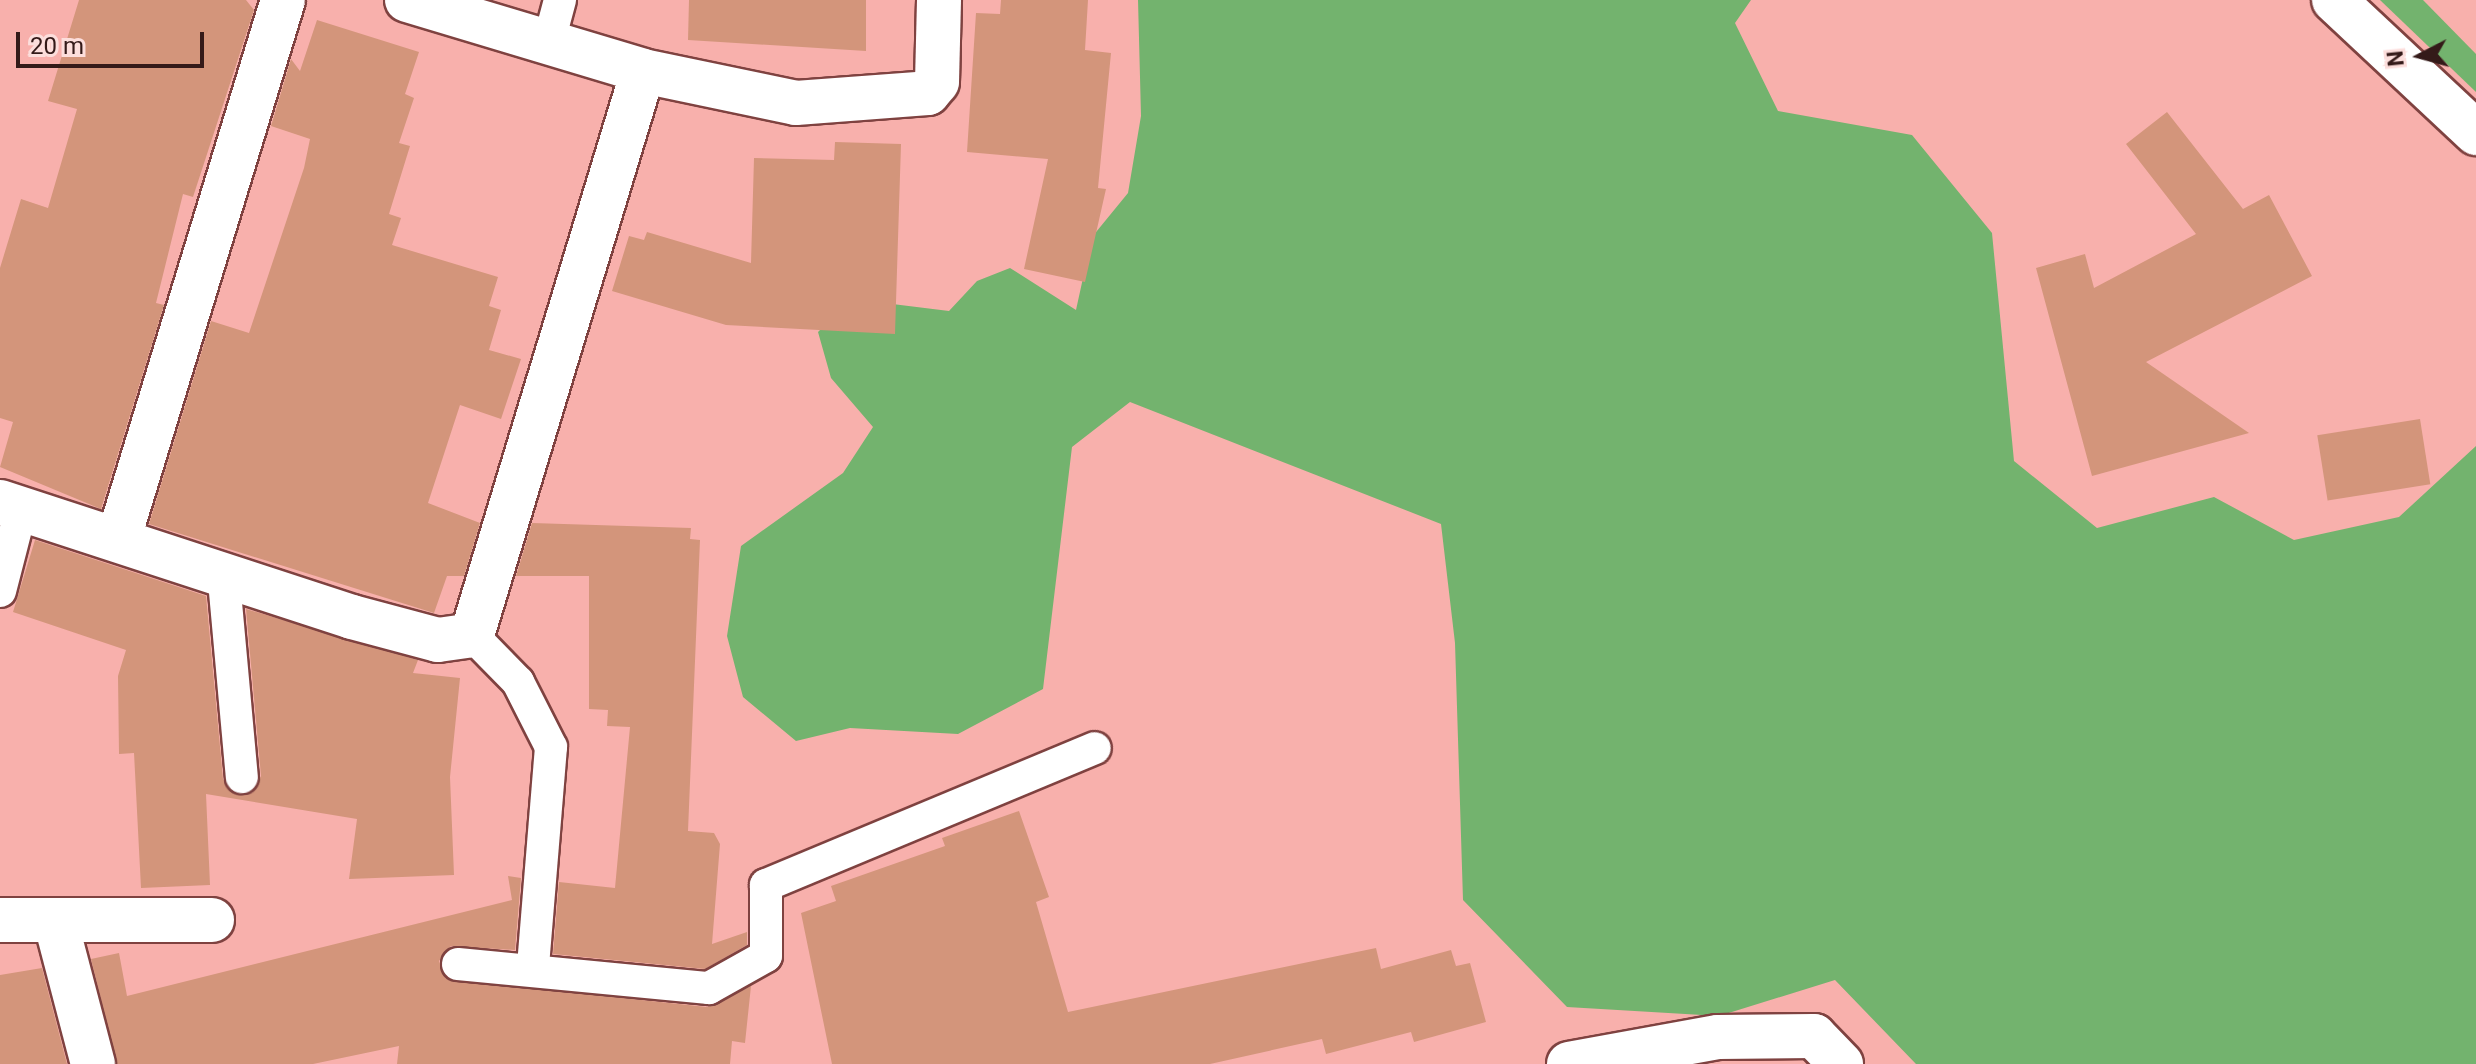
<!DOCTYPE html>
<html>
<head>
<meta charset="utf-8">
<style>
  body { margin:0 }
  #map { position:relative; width:2476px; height:1064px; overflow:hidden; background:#f8b0ac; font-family:Roboto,sans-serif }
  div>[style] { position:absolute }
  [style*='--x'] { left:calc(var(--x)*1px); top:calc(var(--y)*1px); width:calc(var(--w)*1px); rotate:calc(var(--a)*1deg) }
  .green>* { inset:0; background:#73b36e }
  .building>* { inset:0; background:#d3957b; transform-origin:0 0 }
  .roads { filter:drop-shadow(2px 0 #7f4240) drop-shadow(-2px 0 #7f4240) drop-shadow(0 2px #7f4240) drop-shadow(0 -2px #7f4240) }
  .lane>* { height:32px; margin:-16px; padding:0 16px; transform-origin:16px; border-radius:16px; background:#fff }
  .street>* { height:44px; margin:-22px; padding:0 22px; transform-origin:22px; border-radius:22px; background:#fff }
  span { translate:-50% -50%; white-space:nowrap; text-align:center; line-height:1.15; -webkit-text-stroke:6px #fcdedc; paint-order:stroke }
  .north { position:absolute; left:2380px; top:16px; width:80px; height:80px; -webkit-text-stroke:6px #fcdedc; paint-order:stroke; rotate:264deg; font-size:22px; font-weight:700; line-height:32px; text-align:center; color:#341a19 }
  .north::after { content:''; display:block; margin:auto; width:28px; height:36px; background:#341a19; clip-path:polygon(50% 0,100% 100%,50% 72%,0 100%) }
  .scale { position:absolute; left:16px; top:32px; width:188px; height:36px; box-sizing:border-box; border:4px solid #341a19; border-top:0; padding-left:10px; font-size:24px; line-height:28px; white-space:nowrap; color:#341a19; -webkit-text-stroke:6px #fcdedc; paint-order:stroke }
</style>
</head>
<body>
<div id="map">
  <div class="green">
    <div style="clip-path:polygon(1138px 0,1751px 0,1735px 23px,1778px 111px,1912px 135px,1992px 233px,2014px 461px,2097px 528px,2214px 497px,2294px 540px,2399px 517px,2476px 446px,2476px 1064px,1916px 1064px,1835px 980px,1719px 1016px,1567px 1007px,1463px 900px,1455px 643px,1441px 524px,1130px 402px,1072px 447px,1043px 689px,958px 734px,850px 728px,796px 741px,743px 697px,727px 636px,741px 546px,843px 473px,873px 427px,831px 378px,818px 332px,852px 299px,949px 311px,977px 281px,1010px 268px,1076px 310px,1092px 237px,1128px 193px,1141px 116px)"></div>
    <div style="clip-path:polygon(2380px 0,2423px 0,2476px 54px,2476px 92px)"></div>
  </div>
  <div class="building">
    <div style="clip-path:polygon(79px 0,246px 0,254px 10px,193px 197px,183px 194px,156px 303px,164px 305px,101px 509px,0 467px,13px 422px,0 418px,0 268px,21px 199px,48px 208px,77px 109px,48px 101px)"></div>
    <div style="clip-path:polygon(689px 0,866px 0,866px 51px,688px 40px)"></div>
    <div style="clip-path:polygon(1001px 0,1088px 0,1085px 50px,1111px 53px,1098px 188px,1106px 189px,1085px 282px,1024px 269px,1048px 159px,967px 152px,976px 13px,1000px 14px)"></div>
    <div style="clip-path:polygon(317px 20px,419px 52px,405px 94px,414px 98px,399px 143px,410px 146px,389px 214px,401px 218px,392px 245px,498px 277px,489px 306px,501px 310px,489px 350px,521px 359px,501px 419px,460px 405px,428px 503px,480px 523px,464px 576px,447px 576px,434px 613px,149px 524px,211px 321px,249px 333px,304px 168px,310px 139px,271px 126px,291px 59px,300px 71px)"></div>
    <div style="clip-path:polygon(2167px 112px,2243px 209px,2269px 195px,2312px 276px,2146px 362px,2249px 433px,2092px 476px,2036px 268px,2085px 254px,2094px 288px,2196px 234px,2126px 144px)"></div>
    <div style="clip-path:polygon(835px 142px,901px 144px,895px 334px,726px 325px,612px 291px,629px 236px,644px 240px,647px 232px,751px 263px,754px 158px,834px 160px)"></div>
    <div style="left:2420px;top:419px;width:66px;height:104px;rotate:81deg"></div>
    <div style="clip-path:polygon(532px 523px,691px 528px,690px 539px,700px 540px,688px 831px,714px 833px,720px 844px,712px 944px,747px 932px,747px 945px,705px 969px,553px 954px,559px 882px,615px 888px,630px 727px,607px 726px,608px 710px,589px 709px,589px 576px,516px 576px)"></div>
    <div style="clip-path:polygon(35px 540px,206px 596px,223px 779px,235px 794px,252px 793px,261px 776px,246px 609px,418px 660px,413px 673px,460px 678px,450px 777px,454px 875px,349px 879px,357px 819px,206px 794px,210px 885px,141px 888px,134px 753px,119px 754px,118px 676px,126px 650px,13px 612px)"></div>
    <div style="clip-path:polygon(1019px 811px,1049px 897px,1036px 902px,1068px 1012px,1376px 948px,1381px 969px,1451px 950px,1456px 966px,1470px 963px,1486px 1022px,1414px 1042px,1411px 1032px,1326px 1054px,1322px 1039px,1210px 1064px,832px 1064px,801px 913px,836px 901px,831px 886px,945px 846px,942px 838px)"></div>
    <div style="clip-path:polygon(508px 876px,521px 878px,515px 950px,451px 946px,439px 961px,446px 979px,707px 1007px,751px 986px,745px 1043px,732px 1041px,730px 1064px,397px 1064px,399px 1046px,313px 1064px,117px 1064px,91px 959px,119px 953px,127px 996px,512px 900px)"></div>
    <div style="clip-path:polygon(42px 968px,67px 1064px,0 1064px,0 975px)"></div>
  </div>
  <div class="roads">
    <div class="lane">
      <div style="--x:548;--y:45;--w:47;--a:-75.1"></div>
      <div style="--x:223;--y:570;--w:208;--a:84.8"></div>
      <div style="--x:0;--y:591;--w:85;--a:-75.6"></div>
      <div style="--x:472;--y:635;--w:66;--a:45.6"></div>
      <div style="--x:518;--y:682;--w:73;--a:63.1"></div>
      <div style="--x:551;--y:747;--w:220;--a:94.7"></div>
      <div style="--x:458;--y:964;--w:252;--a:5.5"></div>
      <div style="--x:709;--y:988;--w:65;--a:-29.3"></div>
      <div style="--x:766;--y:956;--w:71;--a:-90"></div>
      <div style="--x:766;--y:885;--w:356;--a:-22.6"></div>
    </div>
    <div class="street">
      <div style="--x:407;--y:0;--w:246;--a:16.7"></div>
      <div style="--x:643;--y:71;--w:156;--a:11.8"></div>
      <div style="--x:796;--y:103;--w:132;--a:-4.3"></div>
      <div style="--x:928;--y:93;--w:14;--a:-51"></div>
      <div style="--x:937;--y:82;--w:82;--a:-88.6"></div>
      <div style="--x:2334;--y:0;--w:195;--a:43.1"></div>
      <div style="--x:0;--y:502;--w:370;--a:18.1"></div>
      <div style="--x:352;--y:617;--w:89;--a:15"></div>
      <div style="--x:438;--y:640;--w:34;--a:-8"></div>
      <div style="--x:472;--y:635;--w:589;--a:-73.13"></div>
      <div style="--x:119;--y:537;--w:561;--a:-73.02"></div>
      <div style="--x:0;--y:920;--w:212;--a:0"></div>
      <div style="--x:56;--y:923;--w:146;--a:75.3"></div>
      <div style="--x:1569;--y:1064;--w:151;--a:-10.3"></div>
      <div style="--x:1718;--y:1037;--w:96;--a:-0.6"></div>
      <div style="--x:1814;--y:1036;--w:39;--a:46"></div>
    </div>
  </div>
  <div class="north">N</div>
  <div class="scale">20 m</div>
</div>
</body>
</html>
